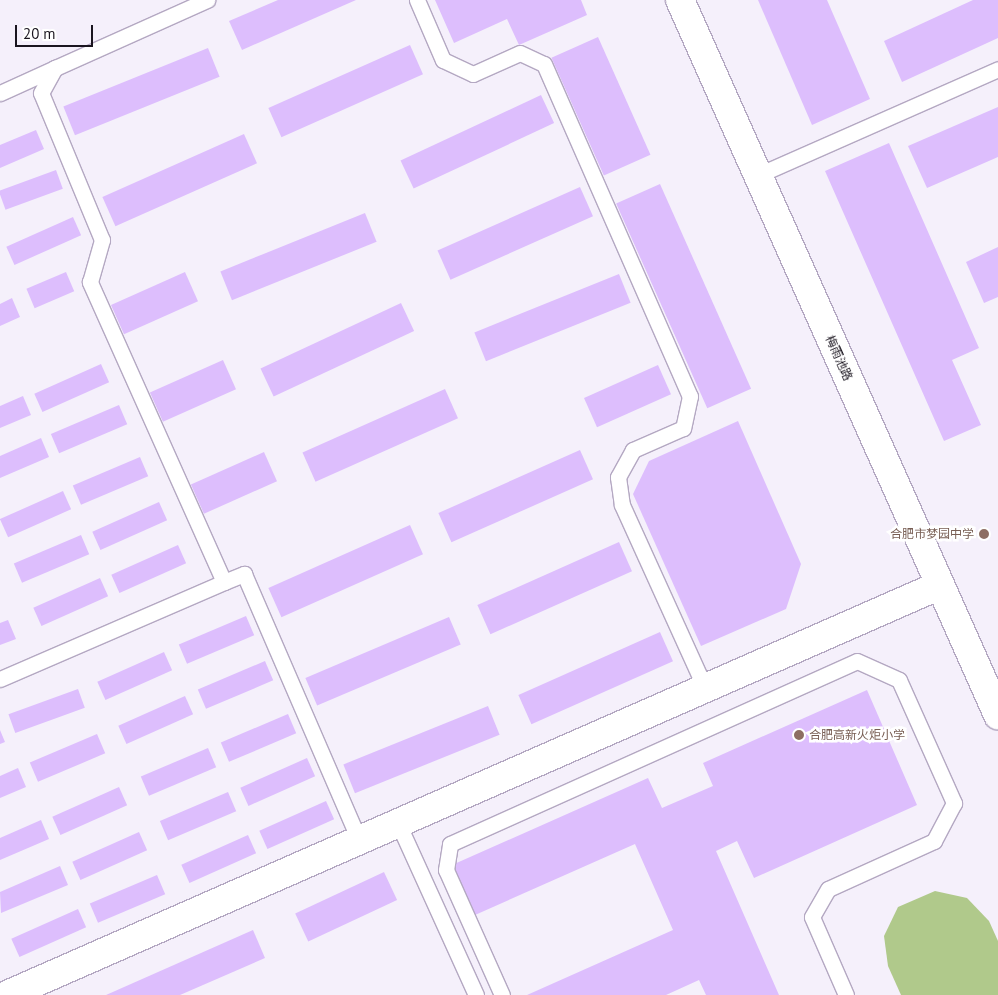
<!DOCTYPE html>
<html>
<head>
<meta charset="utf-8">
<style>
  body { margin:0 }
  #map { position:relative; width:998px; height:995px; overflow:hidden; background:#f5f0fb; font-family:"PT Sans","Noto Sans SC",sans-serif }
  div>[style] { position:absolute }
  [style*='--x'] { left:calc(var(--x)*1px); top:calc(var(--y)*1px); width:calc(var(--w)*1px); rotate:calc(var(--a)*1deg) }
  .green>* { inset:0; background:#b0c98b }
  .building>* { inset:0; background:#ddbefd; transform-origin:0 0 }
  .roads { filter:drop-shadow(1px 0 #b4a8c2) drop-shadow(-1px 0 #b4a8c2) drop-shadow(0 1px #b4a8c2) drop-shadow(0 -1px #b4a8c2) }
  .lane>* { height:15px; margin:-7.5px; padding:0 7.5px; transform-origin:7.5px; border-radius:7.5px; background:#fff }
  .street>* { height:28px; margin:-14px; padding:0 14px; transform-origin:14px; border-radius:14px; background:#fff }
  .dots>* { width:14px; height:14px; translate:-50% -50%; box-sizing:border-box; border:2px solid #fff; border-radius:50% }
  span { translate:-50% -50%; white-space:nowrap; text-align:center; line-height:1.15; -webkit-text-stroke:5px #fff; paint-order:stroke }
  .street-label { font-size:12px; color:#1a151f }
  .education-label { font-size:12px; color:#785e54 }
  .right { translate:-100% -50%; text-align:right }
  .left { translate:0 -50%; text-align:left }
  .scale { position:absolute; left:15px; top:25px; width:78px; height:22px; box-sizing:border-box; border:2px solid #1a151f; border-top:0; padding-left:6px; font-size:15px; line-height:18px; white-space:nowrap; color:#1a151f; -webkit-text-stroke:4px #fff; paint-order:stroke }
</style>
</head>
<body>
<div id="map">
  <div class="green">
    <div style="clip-path:polygon(935px 891px,967px 898px,989px 921px,998px 941px,998px 995px,901px 995px,888px 966px,884px 936px,898px 907px)"></div>
  </div>
  <div class="building">
    <div style="clip-path:polygon(278px 0,356px 0,242px 50px,229px 21px)"></div>
    <div style="clip-path:polygon(435px 0,581px 0,587px 15px,519px 45px,507px 19px,454px 43px)"></div>
    <div style="clip-path:polygon(758px 0,827px 0,870px 99px,812px 125px)"></div>
    <div style="clip-path:polygon(973px 0,998px 0,998px 38px,902px 82px,884px 41px)"></div>
    <div style="left:598px;top:37px;width:129px;height:51px;rotate:66deg"></div>
    <div style="left:410px;top:45px;width:32px;height:155px;rotate:66deg"></div>
    <div style="left:208px;top:48px;width:31px;height:156px;rotate:68deg"></div>
    <div style="left:541px;top:95px;width:31px;height:155px;rotate:65deg"></div>
    <div style="clip-path:polygon(998px 107px,998px 157px,927px 188px,908px 146px)"></div>
    <div style="clip-path:polygon(36px 130px,44px 149px,0 168px,0 145px)"></div>
    <div style="left:244px;top:134px;width:32px;height:155px;rotate:66deg"></div>
    <div style="clip-path:polygon(889px 143px,979px 348px,952px 360px,981px 425px,944px 441px,825px 171px)"></div>
    <div style="left:56px;top:170px;width:20px;height:61px;rotate:70deg"></div>
    <div style="left:660px;top:184px;width:224px;height:48px;rotate:66deg"></div>
    <div style="left:580px;top:187px;width:32px;height:156px;rotate:66deg"></div>
    <div style="left:365px;top:213px;width:31px;height:156px;rotate:68deg"></div>
    <div style="left:73px;top:217px;width:20px;height:73px;rotate:66deg"></div>
    <div style="clip-path:polygon(998px 247px,998px 297px,984px 303px,966px 262px)"></div>
    <div style="left:66px;top:272px;width:21px;height:43px;rotate:67deg"></div>
    <div style="left:185px;top:272px;width:32px;height:81px;rotate:66deg"></div>
    <div style="left:619px;top:274px;width:31px;height:156px;rotate:68deg"></div>
    <div style="clip-path:polygon(12px 298px,20px 317px,0 326px,0 304px)"></div>
    <div style="left:401px;top:303px;width:31px;height:155px;rotate:65deg"></div>
    <div style="left:223px;top:360px;width:32px;height:80px;rotate:66deg"></div>
    <div style="left:101px;top:364px;width:20px;height:73px;rotate:66deg"></div>
    <div style="left:658px;top:365px;width:32px;height:81px;rotate:66deg"></div>
    <div style="left:445px;top:389px;width:32px;height:156px;rotate:66deg"></div>
    <div style="clip-path:polygon(23px 396px,31px 415px,0 428px,0 406px)"></div>
    <div style="left:119px;top:405px;width:21px;height:74px;rotate:67deg"></div>
    <div style="clip-path:polygon(738px 421px,801px 564px,786px 609px,701px 646px,633px 494px,649px 461px)"></div>
    <div style="clip-path:polygon(41px 438px,49px 457px,0 478px,0 456px)"></div>
    <div style="left:580px;top:450px;width:32px;height:155px;rotate:66deg"></div>
    <div style="left:264px;top:452px;width:32px;height:80px;rotate:66deg"></div>
    <div style="left:140px;top:457px;width:21px;height:73px;rotate:67deg"></div>
    <div style="left:63px;top:491px;width:20px;height:69px;rotate:66deg"></div>
    <div style="left:159px;top:502px;width:20px;height:73px;rotate:66deg"></div>
    <div style="left:410px;top:525px;width:32px;height:155px;rotate:66deg"></div>
    <div style="left:81px;top:535px;width:21px;height:73px;rotate:67deg"></div>
    <div style="left:619px;top:542px;width:32px;height:155px;rotate:66deg"></div>
    <div style="left:178px;top:545px;width:20px;height:73px;rotate:66deg"></div>
    <div style="left:100px;top:578px;width:20px;height:73px;rotate:66deg"></div>
    <div style="left:246px;top:616px;width:21px;height:73px;rotate:67deg"></div>
    <div style="left:449px;top:617px;width:30px;height:156px;rotate:67deg"></div>
    <div style="clip-path:polygon(8px 620px,16px 639px,0 645px,0 623px)"></div>
    <div style="left:660px;top:632px;width:32px;height:155px;rotate:66deg"></div>
    <div style="left:164px;top:652px;width:20px;height:73px;rotate:66deg"></div>
    <div style="left:265px;top:661px;width:21px;height:73px;rotate:67deg"></div>
    <div style="left:78px;top:689px;width:20px;height:74px;rotate:70deg"></div>
    <div style="clip-path:polygon(867px 690px,917px 805px,754px 878px,737px 841px,716px 851px,779px 995px,706px 995px,699px 980px,666px 995px,527px 995px,673px 930px,635px 844px,475px 915px,452px 865px,648px 778px,662px 808px,713px 786px,703px 763px)"></div>
    <div style="left:185px;top:696px;width:20px;height:73px;rotate:66deg"></div>
    <div style="left:488px;top:706px;width:31px;height:156px;rotate:68deg"></div>
    <div style="left:288px;top:714px;width:21px;height:73px;rotate:67deg"></div>
    <div style="clip-path:polygon(0 730px,5px 742px,0 744px)"></div>
    <div style="left:97px;top:734px;width:21px;height:73px;rotate:67deg"></div>
    <div style="left:208px;top:748px;width:21px;height:73px;rotate:67deg"></div>
    <div style="left:307px;top:758px;width:20px;height:73px;rotate:66deg"></div>
    <div style="clip-path:polygon(18px 768px,26px 787px,0 798px,0 776px)"></div>
    <div style="left:119px;top:787px;width:20px;height:73px;rotate:66deg"></div>
    <div style="left:228px;top:792px;width:21px;height:74px;rotate:67deg"></div>
    <div style="left:326px;top:801px;width:20px;height:73px;rotate:66deg"></div>
    <div style="clip-path:polygon(41px 820px,49px 839px,0 860px,0 838px)"></div>
    <div style="left:139px;top:832px;width:20px;height:73px;rotate:66deg"></div>
    <div style="left:248px;top:835px;width:20px;height:73px;rotate:66deg"></div>
    <div style="clip-path:polygon(60px 866px,68px 885px,1px 913px,0 892px)"></div>
    <div style="left:384px;top:872px;width:31px;height:98px;rotate:65deg"></div>
    <div style="left:157px;top:875px;width:21px;height:73px;rotate:67deg"></div>
    <div style="left:78px;top:909px;width:20px;height:73px;rotate:66deg"></div>
    <div style="clip-path:polygon(253px 930px,265px 958px,180px 995px,106px 995px)"></div>
  </div>
  <div class="roads">
    <div class="lane">
      <div style="--x:417;--y:0;--w:65;--a:66.6"></div>
      <div style="--x:443;--y:60;--w:33;--a:25"></div>
      <div style="--x:473;--y:74;--w:51;--a:-24.1"></div>
      <div style="--x:520;--y:53;--w:26;--a:25"></div>
      <div style="--x:544;--y:64;--w:363;--a:66.3"></div>
      <div style="--x:690;--y:396;--w:33;--a:102"></div>
      <div style="--x:683;--y:428;--w:55;--a:156.3"></div>
      <div style="--x:633;--y:450;--w:31;--a:119"></div>
      <div style="--x:618;--y:477;--w:28;--a:82"></div>
      <div style="--x:622;--y:505;--w:201;--a:65.6"></div>
      <div style="--x:0;--y:93;--w:60;--a:-24.4"></div>
      <div style="--x:758;--y:175;--w:262;--a:-23.8"></div>
      <div style="--x:224;--y:582;--w:22;--a:-22"></div>
      <div style="--x:244;--y:574;--w:290;--a:66.6"></div>
      <div style="--x:0;--y:679;--w:244;--a:-23.4"></div>
      <div style="--x:224;--y:582;--w:329;--a:-114.1"></div>
      <div style="--x:90;--y:282;--w:44;--a:-74.1"></div>
      <div style="--x:102;--y:240;--w:159;--a:-112.5"></div>
      <div style="--x:41;--y:93;--w:29;--a:-61"></div>
      <div style="--x:55;--y:68;--w:167;--a:-24.1"></div>
      <div style="--x:398;--y:823;--w:189;--a:65.6"></div>
      <div style="--x:502;--y:995;--w:137;--a:-114.1"></div>
      <div style="--x:446;--y:870;--w:26;--a:-81"></div>
      <div style="--x:450;--y:844;--w:446;--a:-24.2"></div>
      <div style="--x:857;--y:661;--w:46;--a:24.3"></div>
      <div style="--x:899;--y:680;--w:135;--a:65.9"></div>
      <div style="--x:954;--y:803;--w:43;--a:117.8"></div>
      <div style="--x:934;--y:841;--w:116;--a:155.6"></div>
      <div style="--x:828;--y:889;--w:32;--a:120"></div>
      <div style="--x:812;--y:917;--w:85;--a:66.4"></div>
    </div>
    <div class="street">
      <div style="--x:680;--y:0;--w:783;--a:66.02"></div>
      <div style="--x:7;--y:995;--w:1019;--a:-23.72"></div>
    </div>
  </div>
  <div class="dots">
    <div style="left:984px;top:534px;background:#8d6e63"></div>
    <div style="left:799px;top:735px;background:#8d6e63"></div>
  </div>
  <div class="street-label">
    <span style="left:839px;top:358px;rotate:66deg">梅雨池路</span>
  </div>
  <div class="education-label">
    <span class="right" style="left:974px;top:534px">合肥市梦园中学</span>
    <span class="left" style="left:809px;top:735px">合肥高新火炬小学</span>
  </div>
  <div class="scale">20 m</div>
</div>
</body>
</html>
